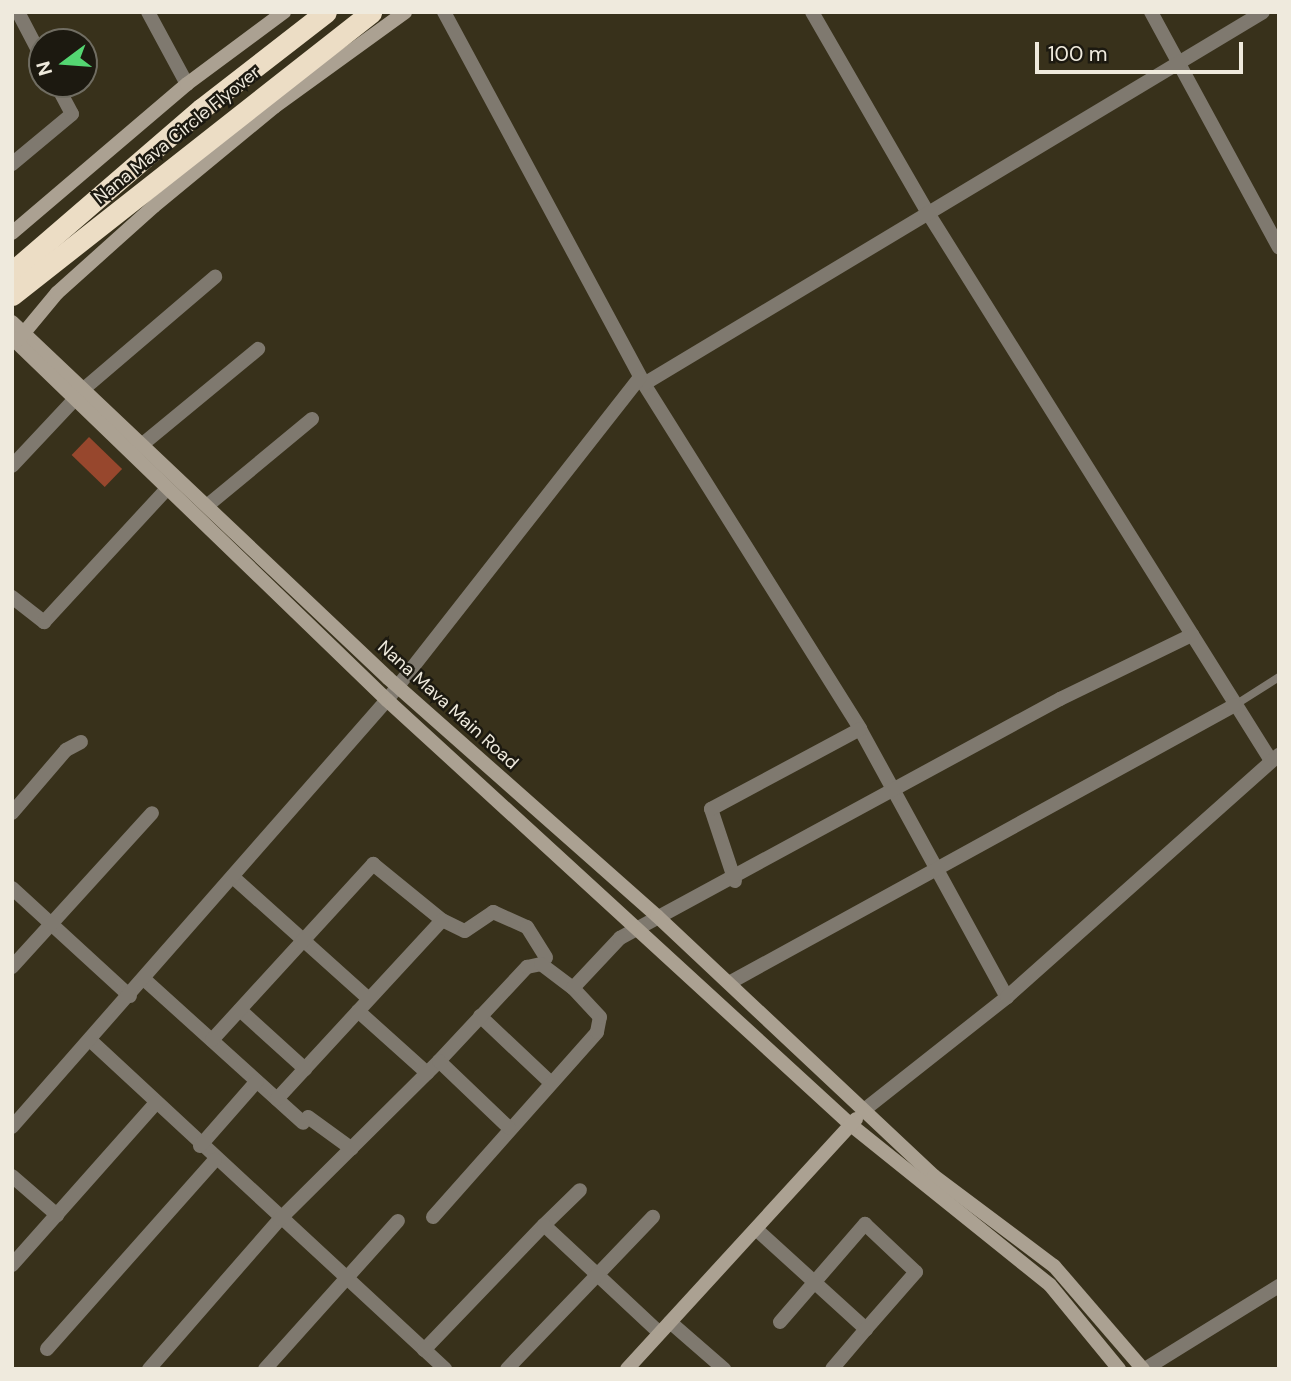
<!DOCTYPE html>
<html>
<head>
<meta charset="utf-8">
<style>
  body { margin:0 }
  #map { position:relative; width:1291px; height:1381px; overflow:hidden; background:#38311b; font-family:"DM Sans",sans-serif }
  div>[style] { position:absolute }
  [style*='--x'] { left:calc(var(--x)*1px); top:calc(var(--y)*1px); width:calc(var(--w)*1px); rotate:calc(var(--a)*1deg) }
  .building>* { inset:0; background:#97472d; transform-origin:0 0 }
  .lane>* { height:8px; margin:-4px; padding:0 4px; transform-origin:4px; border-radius:4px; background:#7f796f }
  .street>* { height:14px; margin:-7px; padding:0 7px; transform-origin:7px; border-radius:7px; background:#7f796f }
  .secondary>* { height:14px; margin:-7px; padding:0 7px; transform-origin:7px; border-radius:7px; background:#aba192 }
  .highway>* { height:21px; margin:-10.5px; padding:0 10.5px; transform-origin:10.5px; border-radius:10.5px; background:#ecddc5 }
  span { translate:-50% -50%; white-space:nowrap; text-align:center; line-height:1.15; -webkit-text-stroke:5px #1c1910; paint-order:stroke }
  .street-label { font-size:18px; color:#efeadd }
  .frame { position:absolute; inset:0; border:14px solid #efeadd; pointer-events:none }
  .north { position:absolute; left:28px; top:28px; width:70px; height:70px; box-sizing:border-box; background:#1c1910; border:2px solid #706d62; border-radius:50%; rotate:254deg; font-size:19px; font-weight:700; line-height:28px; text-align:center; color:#efeadd }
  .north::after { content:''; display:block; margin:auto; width:24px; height:32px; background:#54d672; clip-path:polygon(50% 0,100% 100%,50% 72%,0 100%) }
  .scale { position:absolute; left:1035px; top:42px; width:208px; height:32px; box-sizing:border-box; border:4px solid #efeadd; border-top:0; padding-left:9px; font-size:21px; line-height:24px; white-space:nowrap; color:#efeadd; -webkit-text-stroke:5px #1c1910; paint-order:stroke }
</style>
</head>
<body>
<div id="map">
  <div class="building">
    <div style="left:89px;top:437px;width:46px;height:25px;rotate:44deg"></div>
  </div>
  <div class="lane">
    <div style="--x:1235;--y:705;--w:52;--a:-32.5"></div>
  </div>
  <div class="street">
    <div style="--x:18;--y:12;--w:52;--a:62.4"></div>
    <div style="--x:148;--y:12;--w:82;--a:61.6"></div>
    <div style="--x:444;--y:12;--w:422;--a:61.7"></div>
    <div style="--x:644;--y:384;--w:407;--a:57.9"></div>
    <div style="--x:860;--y:729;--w:306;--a:61.3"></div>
    <div style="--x:812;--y:12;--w:232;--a:60"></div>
    <div style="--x:928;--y:213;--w:644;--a:57.94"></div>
    <div style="--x:1151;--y:12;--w:268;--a:61.5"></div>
    <div style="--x:12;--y:164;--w:78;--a:-39.8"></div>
    <div style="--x:72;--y:114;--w:34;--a:-118"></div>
    <div style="--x:644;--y:384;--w:722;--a:-31"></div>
    <div style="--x:86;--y:387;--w:170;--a:-40.5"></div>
    <div style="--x:144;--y:443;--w:148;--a:-39.5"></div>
    <div style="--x:12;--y:466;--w:91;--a:-46.8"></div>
    <div style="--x:208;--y:505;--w:135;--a:-39.6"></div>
    <div style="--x:12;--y:597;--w:41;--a:38"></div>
    <div style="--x:44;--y:622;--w:180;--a:-47.3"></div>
    <div style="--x:12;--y:813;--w:83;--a:-49.4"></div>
    <div style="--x:66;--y:750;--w:17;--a:-28"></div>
    <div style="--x:234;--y:878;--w:181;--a:41.9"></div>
    <div style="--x:735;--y:881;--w:76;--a:-108.4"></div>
    <div style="--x:711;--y:809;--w:169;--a:-28.2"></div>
    <div style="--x:12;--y:888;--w:160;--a:42.5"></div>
    <div style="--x:12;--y:967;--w:208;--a:-47.7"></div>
    <div style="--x:145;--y:980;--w:213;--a:42.1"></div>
    <div style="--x:729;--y:983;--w:577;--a:-28.78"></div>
    <div style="--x:240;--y:1010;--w:88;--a:42.2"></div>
    <div style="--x:358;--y:1011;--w:93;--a:41.9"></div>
    <div style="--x:480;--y:1016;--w:96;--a:43.3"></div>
    <div style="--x:90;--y:1040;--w:484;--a:42.8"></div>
    <div style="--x:212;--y:1040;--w:239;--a:-47.5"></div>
    <div style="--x:373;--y:864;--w:89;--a:39.1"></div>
    <div style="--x:442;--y:920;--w:25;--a:26"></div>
    <div style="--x:465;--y:931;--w:34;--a:-34"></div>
    <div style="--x:493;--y:912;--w:37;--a:24"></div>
    <div style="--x:527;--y:927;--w:36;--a:58"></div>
    <div style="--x:439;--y:1061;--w:129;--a:-46.9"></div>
    <div style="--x:527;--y:967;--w:14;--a:-12"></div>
    <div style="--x:541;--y:964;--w:40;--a:37"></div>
    <div style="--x:277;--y:1099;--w:243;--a:-47.3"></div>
    <div style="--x:864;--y:1110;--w:182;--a:-38.3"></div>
    <div style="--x:1007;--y:997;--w:364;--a:-41.7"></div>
    <div style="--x:308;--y:1117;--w:54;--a:36"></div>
    <div style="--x:12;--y:1127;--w:568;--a:-48.71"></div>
    <div style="--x:387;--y:700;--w:410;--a:-51.9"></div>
    <div style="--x:200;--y:1146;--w:86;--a:-48.8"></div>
    <div style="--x:12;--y:1176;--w:60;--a:40.9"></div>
    <div style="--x:433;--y:1217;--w:247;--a:-48.4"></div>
    <div style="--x:597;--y:1032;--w:15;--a:-79"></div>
    <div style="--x:600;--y:1017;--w:40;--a:-133"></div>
    <div style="--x:573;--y:988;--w:69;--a:-46.8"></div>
    <div style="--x:620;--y:938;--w:501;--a:-28.51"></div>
    <div style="--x:1060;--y:699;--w:147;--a:-25.9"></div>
    <div style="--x:544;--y:1225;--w:50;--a:-44.2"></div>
    <div style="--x:756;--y:1229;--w:149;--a:42.3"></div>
    <div style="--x:866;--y:1329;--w:52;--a:130.4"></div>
    <div style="--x:12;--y:1265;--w:217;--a:-48.4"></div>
    <div style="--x:670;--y:1322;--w:72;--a:41"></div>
    <div style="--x:780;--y:1322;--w:130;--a:-49.1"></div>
    <div style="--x:865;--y:1224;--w:70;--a:43.3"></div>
    <div style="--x:916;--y:1272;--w:76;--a:131.3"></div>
    <div style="--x:47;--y:1349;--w:253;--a:-48.4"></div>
    <div style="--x:424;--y:1350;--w:173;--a:-46.2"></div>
    <div style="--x:544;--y:1225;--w:158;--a:43"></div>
    <div style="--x:149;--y:1369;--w:199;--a:-48.9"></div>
    <div style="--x:280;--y:1219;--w:224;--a:-44.8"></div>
    <div style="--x:439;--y:1061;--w:97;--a:43.7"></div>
    <div style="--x:265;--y:1369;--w:199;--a:-48.1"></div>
    <div style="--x:507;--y:1369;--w:211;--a:-46.2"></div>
    <div style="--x:1145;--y:1369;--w:158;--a:-31.8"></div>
  </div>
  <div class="secondary">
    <div style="--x:12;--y:233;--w:230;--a:-40.4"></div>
    <div style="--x:187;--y:84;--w:121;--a:-36.6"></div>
    <div style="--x:12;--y:322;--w:518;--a:43.43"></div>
    <div style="--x:388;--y:678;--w:359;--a:41.5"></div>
    <div style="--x:657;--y:916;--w:380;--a:43.2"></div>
    <div style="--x:934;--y:1176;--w:150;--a:36.9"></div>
    <div style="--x:1054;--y:1266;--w:136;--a:49.2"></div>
    <div style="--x:12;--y:338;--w:521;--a:43.99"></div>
    <div style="--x:387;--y:700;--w:629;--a:42.49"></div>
    <div style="--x:851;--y:1125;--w:255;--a:38.8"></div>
    <div style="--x:1050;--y:1285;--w:109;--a:50.6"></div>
    <div style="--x:18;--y:340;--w:61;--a:-50.3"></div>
    <div style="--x:57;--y:293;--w:130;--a:-41.9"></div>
    <div style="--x:154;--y:206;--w:156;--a:-39.5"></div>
    <div style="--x:274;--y:107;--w:162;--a:-35.9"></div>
    <div style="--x:627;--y:1369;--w:339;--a:-47.5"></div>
  </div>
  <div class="highway">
    <div style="--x:12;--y:272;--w:250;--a:-40.8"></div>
    <div style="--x:201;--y:109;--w:158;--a:-37.8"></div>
    <div style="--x:12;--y:295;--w:457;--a:-38.2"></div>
  </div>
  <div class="street-label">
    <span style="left:177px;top:135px;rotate:-39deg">Nana Mava Circle Flyover</span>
    <span style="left:448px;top:705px;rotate:42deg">Nana Mava Main Road</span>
  </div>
  <div class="frame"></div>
  <div class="north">N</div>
  <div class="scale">100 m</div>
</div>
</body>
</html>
